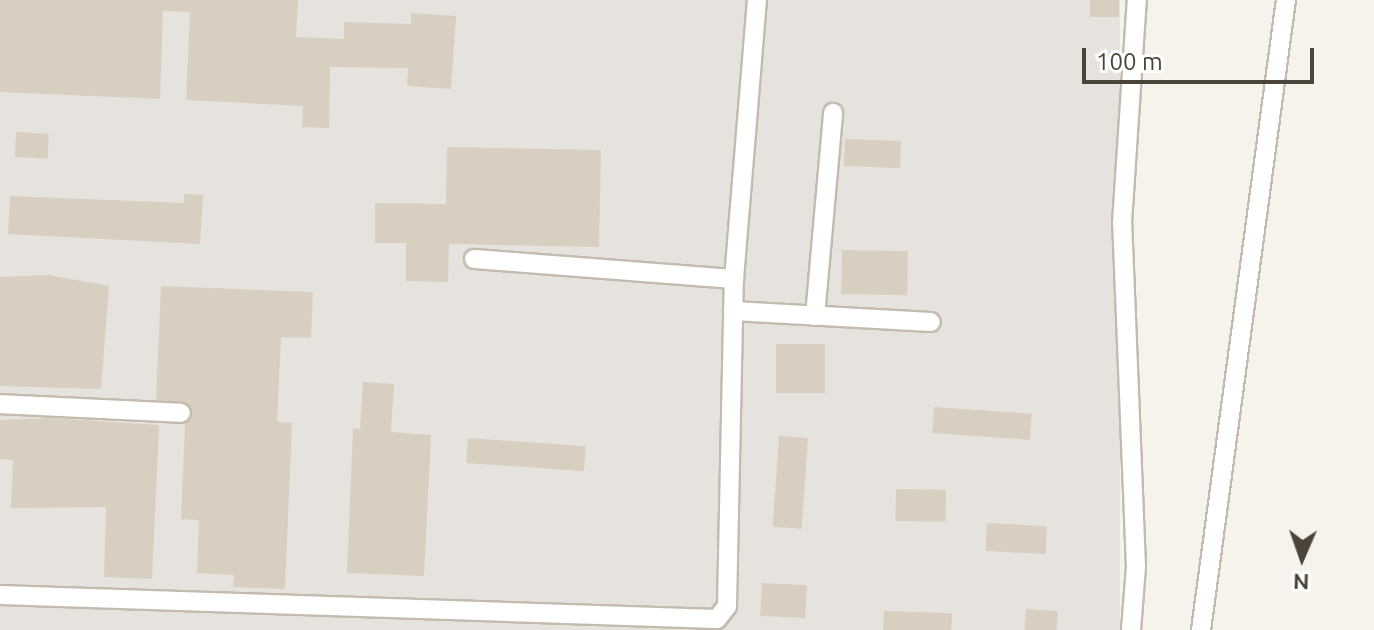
<!DOCTYPE html>
<html>
<head>
<meta charset="utf-8">
<style>
  body { margin:0 }
  #map { position:relative; width:1374px; height:630px; overflow:hidden; background:#f6f3ec; font-family:Ubuntu,sans-serif }
  div>[style] { position:absolute }
  [style*='--x'] { left:calc(var(--x)*1px); top:calc(var(--y)*1px); width:calc(var(--w)*1px); rotate:calc(var(--a)*1deg) }
  .industrial>* { inset:0; background:#e6e2dd; transform-origin:0 0 }
  .building>* { inset:0; background:#d8cfc1; transform-origin:0 0 }
  .roads { filter:drop-shadow(2px 0 #c2bbae) drop-shadow(-2px 0 #c2bbae) drop-shadow(0 2px #c2bbae) drop-shadow(0 -2px #c2bbae) }
  .street>* { height:18px; margin:-9px; padding:0 9px; transform-origin:9px; border-radius:9px; background:#fff }
  span { translate:-50% -50%; white-space:nowrap; text-align:center; line-height:1.15; -webkit-text-stroke:7px #fff; paint-order:stroke }
  .north { position:absolute; left:1262px; top:518px; width:80px; height:80px; -webkit-text-stroke:6px #fff; paint-order:stroke; rotate:182deg; font-size:22px; font-weight:700; line-height:32px; text-align:center; color:#4b4439 }
  .north::after { content:''; display:block; margin:auto; width:28px; height:36px; background:#4b4439; clip-path:polygon(50% 0,100% 100%,50% 72%,0 100%) }
  .scale { position:absolute; left:1082px; top:48px; width:232px; height:36px; box-sizing:border-box; border:4px solid #4b4439; border-top:0; padding-left:10px; font-size:24px; line-height:28px; white-space:nowrap; color:#4b4439; -webkit-text-stroke:6px #fff; paint-order:stroke }
</style>
</head>
<body>
<div id="map">
  <div class="industrial">
    <div style="left:0;top:0;width:1120px;height:630px"></div>
  </div>
  <div class="building">
    <div style="clip-path:polygon(0 0,298px 0,296px 37px,344px 39px,344px 22px,411px 24px,411px 13px,456px 16px,451px 89px,407px 86px,408px 68px,330px 67px,329px 128px,302px 127px,303px 106px,186px 100px,190px 12px,163px 11px,160px 99px,0 92px)"></div>
    <div style="left:1090px;top:0;width:29px;height:17px"></div>
    <div style="left:16px;top:132px;width:33px;height:25px;rotate:3deg"></div>
    <div style="left:845px;top:139px;width:56px;height:27px;rotate:2deg"></div>
    <div style="clip-path:polygon(447px 147px,601px 150px,599px 247px,449px 244px,448px 282px,406px 281px,406px 243px,375px 243px,375px 203px,446px 204px)"></div>
    <div style="clip-path:polygon(184px 194px,203px 195px,200px 244px,8px 234px,10px 196px,184px 203px)"></div>
    <div style="left:842px;top:250px;width:66px;height:44px;rotate:1deg"></div>
    <div style="clip-path:polygon(49px 275px,109px 286px,101px 389px,0 386px,0 277px)"></div>
    <div style="clip-path:polygon(161px 286px,313px 292px,311px 338px,281px 337px,277px 422px,292px 423px,285px 589px,233px 587px,234px 575px,197px 573px,199px 520px,181px 519px,185px 424px,192px 408px,156px 400px)"></div>
    <div style="left:776px;top:344px;width:49px;height:49px"></div>
    <div style="clip-path:polygon(363px 382px,394px 384px,391px 432px,431px 435px,424px 576px,347px 573px,353px 428px,360px 429px)"></div>
    <div style="left:934px;top:407px;width:98px;height:26px;rotate:4deg"></div>
    <div style="clip-path:polygon(48px 418px,159px 425px,152px 579px,104px 577px,106px 507px,11px 508px,13px 460px,0 459px,0 420px)"></div>
    <div style="left:779px;top:436px;width:29px;height:91px;rotate:4deg"></div>
    <div style="left:468px;top:438px;width:118px;height:25px;rotate:4deg"></div>
    <div style="left:896px;top:489px;width:50px;height:32px;rotate:1deg"></div>
    <div style="left:987px;top:523px;width:60px;height:28px;rotate:3deg"></div>
    <div style="left:762px;top:583px;width:45px;height:33px;rotate:3deg"></div>
    <div style="left:1026px;top:609px;width:32px;height:21px;rotate:4deg"></div>
    <div style="left:884px;top:611px;width:68px;height:19px;rotate:2deg"></div>
  </div>
  <div class="roads">
    <div class="street">
      <div style="--x:474;--y:259;--w:261;--a:4.4"></div>
      <div style="--x:733;--y:311;--w:198;--a:3.2"></div>
      <div style="--x:815;--y:316;--w:204;--a:-84.9"></div>
      <div style="--x:0;--y:404;--w:181;--a:2.8"></div>
      <div style="--x:0;--y:595;--w:717;--a:1.92"></div>
      <div style="--x:717;--y:619;--w:16;--a:-52"></div>
      <div style="--x:727;--y:606;--w:327;--a:-88.8"></div>
      <div style="--x:734;--y:279;--w:280;--a:-85.3"></div>
      <div style="--x:1131;--y:630;--w:63;--a:-85.5"></div>
      <div style="--x:1136;--y:567;--w:344;--a:-92.3"></div>
      <div style="--x:1122;--y:223;--w:224;--a:-86.2"></div>
      <div style="--x:1201;--y:630;--w:636;--a:-82.32"></div>
    </div>
  </div>
  <div class="north">N</div>
  <div class="scale">100 m</div>
</div>
</body>
</html>
